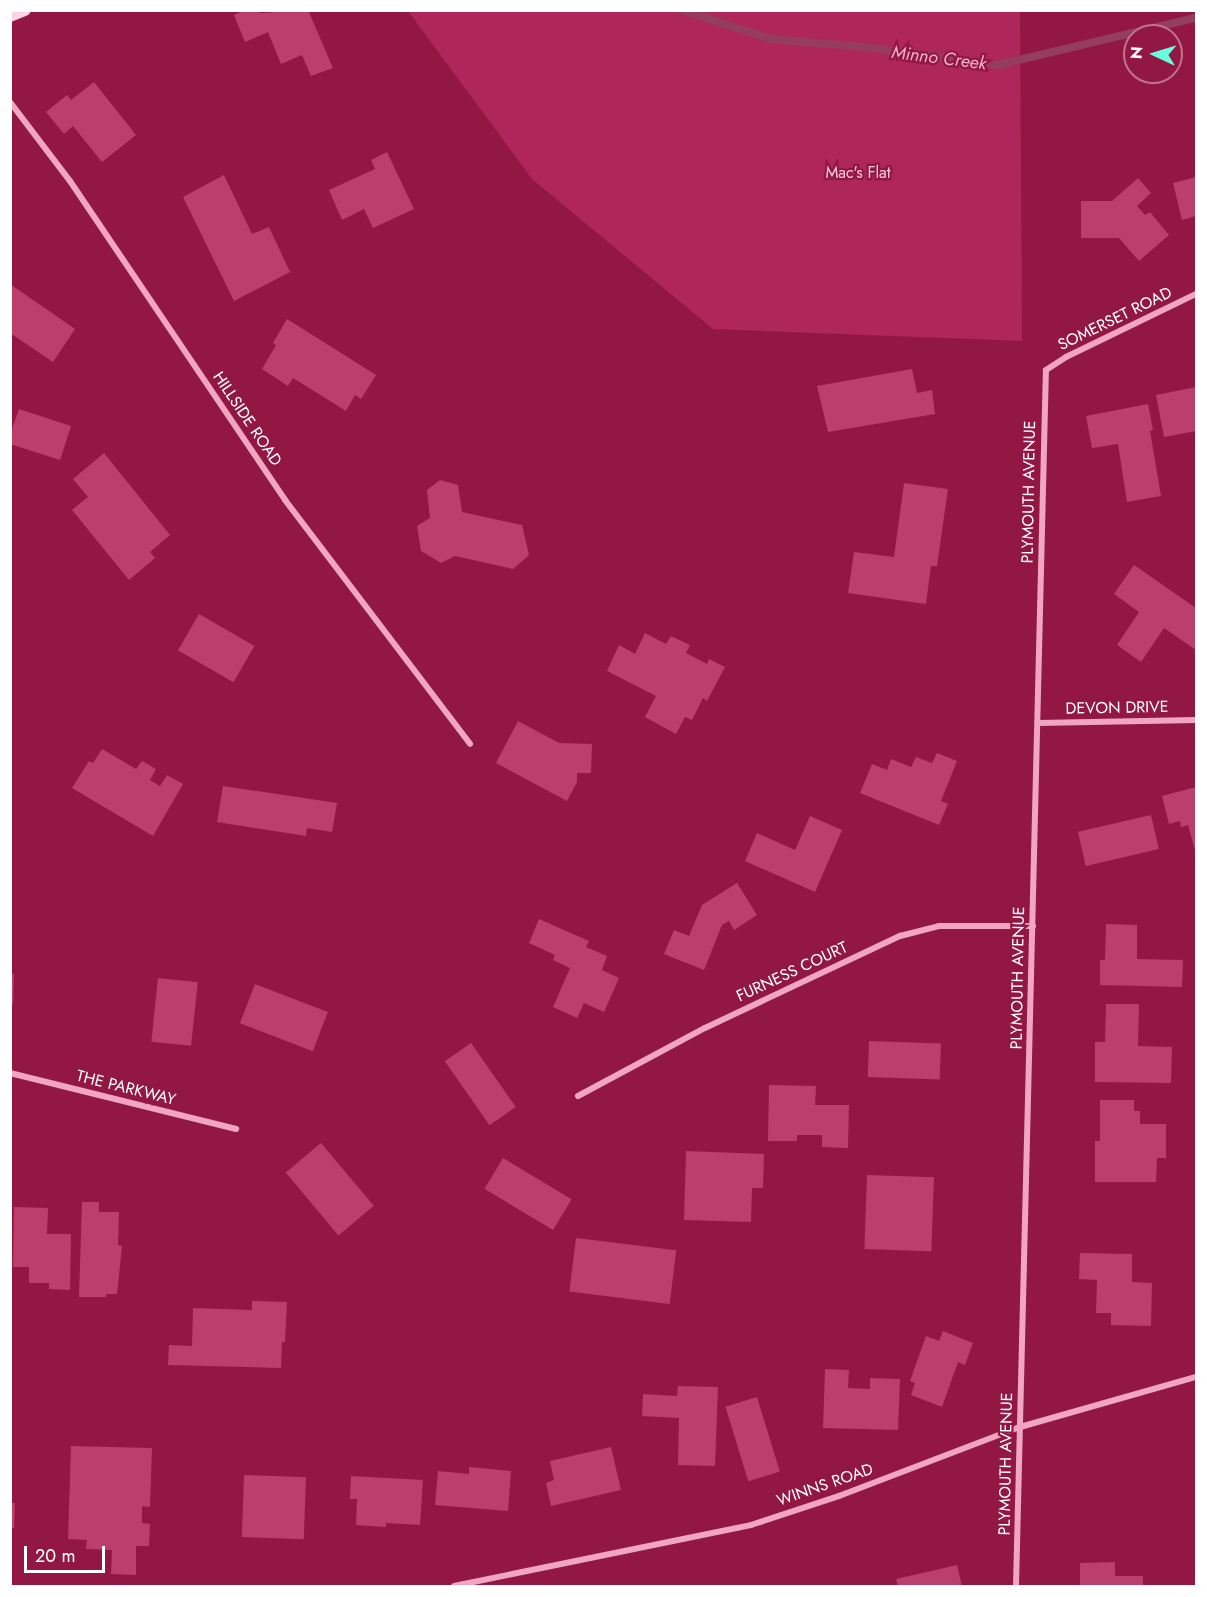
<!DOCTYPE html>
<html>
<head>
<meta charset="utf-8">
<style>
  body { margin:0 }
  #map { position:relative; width:1207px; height:1597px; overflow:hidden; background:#921743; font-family:Jost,sans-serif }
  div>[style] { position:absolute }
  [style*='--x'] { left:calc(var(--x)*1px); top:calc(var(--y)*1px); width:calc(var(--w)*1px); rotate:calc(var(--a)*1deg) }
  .green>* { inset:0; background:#af265a }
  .stream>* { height:8px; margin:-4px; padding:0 4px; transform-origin:4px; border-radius:4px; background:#953d5c }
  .building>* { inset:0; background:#ba3f6d; transform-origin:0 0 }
  .street>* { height:6px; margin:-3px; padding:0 3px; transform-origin:3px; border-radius:3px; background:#f0a6c2 }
  .secondary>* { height:12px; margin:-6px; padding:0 6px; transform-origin:6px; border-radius:6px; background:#fbd4e2 }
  span { translate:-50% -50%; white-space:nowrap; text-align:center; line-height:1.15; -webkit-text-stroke:4.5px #921743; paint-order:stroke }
  .park-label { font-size:16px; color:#fbcdde }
  .street-label { font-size:16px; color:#fff }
  .water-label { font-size:18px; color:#f7b2cc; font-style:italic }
  .frame { position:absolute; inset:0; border:12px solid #fff; pointer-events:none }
  .north { position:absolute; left:1123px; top:24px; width:60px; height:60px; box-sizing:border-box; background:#921743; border:2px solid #be748e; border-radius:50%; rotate:274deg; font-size:16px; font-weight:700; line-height:24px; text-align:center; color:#fff }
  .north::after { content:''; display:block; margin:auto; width:21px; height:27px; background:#65ffde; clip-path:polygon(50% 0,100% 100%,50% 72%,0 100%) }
  .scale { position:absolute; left:24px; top:1546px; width:81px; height:27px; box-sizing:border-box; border:3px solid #fff; border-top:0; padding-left:8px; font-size:18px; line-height:21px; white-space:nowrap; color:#fff; -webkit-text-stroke:4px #921743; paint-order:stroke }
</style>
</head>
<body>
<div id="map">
  <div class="green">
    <div style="clip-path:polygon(408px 11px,1020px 11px,1022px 341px,713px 329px,532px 179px)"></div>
  </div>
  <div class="stream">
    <div style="--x:681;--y:10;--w:95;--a:17.9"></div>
    <div style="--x:771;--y:39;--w:102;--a:5"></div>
    <div style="--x:873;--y:48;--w:126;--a:7.7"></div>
    <div style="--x:998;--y:65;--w:204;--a:-13.4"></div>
  </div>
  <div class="building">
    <div style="clip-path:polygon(246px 10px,262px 13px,308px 10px,333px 68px,311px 76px,302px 55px,281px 64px,268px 32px,245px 42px,234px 15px)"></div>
    <div style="clip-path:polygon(94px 82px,136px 135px,102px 162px,73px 126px,64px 134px,46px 112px,67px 95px,71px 100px)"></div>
    <div style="clip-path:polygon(387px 152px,414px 209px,373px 228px,364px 209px,342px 220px,329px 190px,375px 169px,371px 160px)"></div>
    <div style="clip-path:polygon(224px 175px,252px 234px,269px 227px,290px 272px,234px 301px,183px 197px)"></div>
    <div style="clip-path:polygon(1196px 177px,1196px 216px,1182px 220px,1173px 183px)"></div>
    <div style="clip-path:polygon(1138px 178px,1151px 193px,1137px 206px,1145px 215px,1150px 212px,1169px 235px,1139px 261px,1119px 238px,1081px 238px,1081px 201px,1112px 201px)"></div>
    <div style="clip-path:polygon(10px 284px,75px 329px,53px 362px,10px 333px)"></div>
    <div style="clip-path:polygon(287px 319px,376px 375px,361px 399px,355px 395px,346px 411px,293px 378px,288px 386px,262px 369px,276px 345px,273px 343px)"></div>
    <div style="clip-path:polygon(912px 369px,917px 393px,932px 390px,935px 414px,828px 432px,817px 386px)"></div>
    <div style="clip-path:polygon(1196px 387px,1196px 431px,1164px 437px,1156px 395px)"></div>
    <div style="clip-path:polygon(1148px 404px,1153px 430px,1150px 431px,1161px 496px,1127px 502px,1118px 444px,1092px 448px,1086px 416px)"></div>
    <div style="clip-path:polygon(19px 409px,71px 426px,60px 460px,10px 444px,10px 434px)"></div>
    <div style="clip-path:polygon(104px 453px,170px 535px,150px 552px,155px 558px,129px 580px,72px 510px,88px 497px,73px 479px)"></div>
    <div style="clip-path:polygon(440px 480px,458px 485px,462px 512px,522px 525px,529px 555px,513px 569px,455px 556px,441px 563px,421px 551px,417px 526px,430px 518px,427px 490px)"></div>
    <div style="clip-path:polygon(904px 483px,948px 489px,937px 566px,931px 566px,926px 604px,848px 593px,854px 552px,894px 557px)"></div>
    <div style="clip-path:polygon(1134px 565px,1196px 608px,1196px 650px,1164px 628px,1141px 662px,1117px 645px,1139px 612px,1114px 594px)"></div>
    <div style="left:199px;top:614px;width:64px;height:42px;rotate:30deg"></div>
    <div style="clip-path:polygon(645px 633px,666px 644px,671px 636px,690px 645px,686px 653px,707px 664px,709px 659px,725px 667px,707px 701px,703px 698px,692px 720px,685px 717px,676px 734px,645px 717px,656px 696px,607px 671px,619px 645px,635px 654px)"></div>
    <div style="clip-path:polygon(518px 721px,559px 743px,592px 744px,591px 773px,577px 773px,577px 782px,567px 801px,496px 763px)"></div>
    <div style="clip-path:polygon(102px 749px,136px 769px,142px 761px,156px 769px,150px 780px,160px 786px,167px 775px,183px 784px,153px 836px,72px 788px,89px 761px,93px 763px)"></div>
    <div style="clip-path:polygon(937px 753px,957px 761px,941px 801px,948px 804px,939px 825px,860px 793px,872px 764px,887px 770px,891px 759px,911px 767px,916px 757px,932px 763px)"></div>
    <div style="clip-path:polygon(223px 786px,337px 803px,332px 832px,307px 828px,306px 836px,217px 822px)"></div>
    <div style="clip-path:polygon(1196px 787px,1196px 854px,1188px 825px,1181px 827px,1180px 821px,1169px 824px,1162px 796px)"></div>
    <div style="left:1151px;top:815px;width:35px;height:75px;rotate:77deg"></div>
    <div style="clip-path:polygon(810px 816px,842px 830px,815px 892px,745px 861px,757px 833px,795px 850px)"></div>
    <div style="clip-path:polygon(737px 883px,757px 915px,734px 930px,729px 921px,722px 925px,704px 970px,664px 954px,674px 930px,689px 936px,702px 905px)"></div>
    <div style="clip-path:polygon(539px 919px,589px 941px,586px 947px,607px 956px,602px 970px,619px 978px,604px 1012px,584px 1003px,577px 1018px,553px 1007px,570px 968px,553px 960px,555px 955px,529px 943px)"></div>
    <div style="clip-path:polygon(1106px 924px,1137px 925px,1137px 959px,1183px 960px,1182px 987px,1100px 985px,1100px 960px,1105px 960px)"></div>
    <div style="clip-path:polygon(10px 974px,14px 974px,13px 1004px,10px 1004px)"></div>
    <div style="left:158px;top:978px;width:40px;height:64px;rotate:6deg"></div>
    <div style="left:255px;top:984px;width:78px;height:42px;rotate:21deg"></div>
    <div style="clip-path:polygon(1106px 1004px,1139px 1004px,1138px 1046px,1172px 1047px,1171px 1083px,1095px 1082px,1095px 1042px,1105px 1042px)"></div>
    <div style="left:869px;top:1041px;width:72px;height:36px;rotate:2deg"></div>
    <div style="left:471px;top:1043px;width:78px;height:32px;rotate:55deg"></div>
    <div style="clip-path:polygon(769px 1085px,816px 1086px,815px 1105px,849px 1105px,848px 1148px,822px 1147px,822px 1135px,797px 1135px,797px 1141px,768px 1141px)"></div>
    <div style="clip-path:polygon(1100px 1100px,1134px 1100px,1134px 1111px,1140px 1111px,1140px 1124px,1166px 1124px,1166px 1158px,1157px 1158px,1156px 1182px,1095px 1182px,1095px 1141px,1100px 1141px)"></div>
    <div style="left:321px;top:1143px;width:82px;height:46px;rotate:50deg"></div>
    <div style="clip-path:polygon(686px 1151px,764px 1154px,763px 1188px,752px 1188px,751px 1222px,684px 1220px)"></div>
    <div style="left:503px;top:1158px;width:80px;height:36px;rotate:31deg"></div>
    <div style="left:867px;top:1175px;width:67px;height:74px;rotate:2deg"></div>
    <div style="clip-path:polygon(82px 1202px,99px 1202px,99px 1212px,119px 1212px,118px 1245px,122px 1246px,117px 1294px,106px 1294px,106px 1297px,79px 1297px)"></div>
    <div style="clip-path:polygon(14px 1207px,48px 1208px,47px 1234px,71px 1234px,70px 1290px,49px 1289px,49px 1283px,29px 1283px,29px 1267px,13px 1267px)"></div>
    <div style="left:576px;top:1238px;width:101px;height:54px;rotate:7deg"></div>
    <div style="clip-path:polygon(1080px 1253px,1132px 1254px,1132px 1282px,1152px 1283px,1151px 1326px,1111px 1325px,1111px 1313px,1096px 1313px,1097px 1280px,1079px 1279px)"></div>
    <div style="clip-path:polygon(252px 1301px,287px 1302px,285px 1342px,282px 1342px,281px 1368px,168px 1365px,169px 1345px,192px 1346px,193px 1308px,252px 1310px)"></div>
    <div style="clip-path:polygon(943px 1331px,973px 1343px,965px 1365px,958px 1362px,942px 1407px,911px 1395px,915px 1383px,910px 1381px,926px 1336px,939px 1341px)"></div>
    <div style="clip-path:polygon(825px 1369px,849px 1370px,848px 1388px,870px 1389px,870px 1378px,900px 1379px,898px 1430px,823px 1428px)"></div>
    <div style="clip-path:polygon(678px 1386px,718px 1387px,715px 1466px,678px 1465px,679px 1418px,642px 1416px,643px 1394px,677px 1396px)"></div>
    <div style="left:757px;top:1397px;width:78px;height:33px;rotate:73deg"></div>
    <div style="clip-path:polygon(71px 1446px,152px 1448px,150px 1507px,142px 1506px,142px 1523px,150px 1524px,149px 1546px,136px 1546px,136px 1575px,111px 1574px,112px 1550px,86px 1549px,87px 1540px,68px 1539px)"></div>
    <div style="clip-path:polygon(611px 1447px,621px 1490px,551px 1506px,546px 1483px,554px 1480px,550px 1461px)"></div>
    <div style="clip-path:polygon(469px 1467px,511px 1471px,508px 1511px,435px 1505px,438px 1471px,469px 1474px)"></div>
    <div style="left:244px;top:1475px;width:62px;height:62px;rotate:2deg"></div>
    <div style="clip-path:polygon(351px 1476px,423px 1480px,420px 1525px,386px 1523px,386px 1527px,356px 1525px,357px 1499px,350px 1499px)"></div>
    <div style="clip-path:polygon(10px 1503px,15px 1503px,14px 1528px,10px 1528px)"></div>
    <div style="clip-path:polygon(1115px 1562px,1115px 1576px,1143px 1576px,1143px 1586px,1080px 1586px,1080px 1563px)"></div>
    <div style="clip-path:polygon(957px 1565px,962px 1586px,898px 1586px,896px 1579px)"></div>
  </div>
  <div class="street">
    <div style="--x:10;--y:102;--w:99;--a:52.8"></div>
    <div style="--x:70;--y:181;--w:385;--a:56"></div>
    <div style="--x:285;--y:500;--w:306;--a:52.8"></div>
    <div style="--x:1038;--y:723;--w:158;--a:-1.1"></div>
    <div style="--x:10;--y:1073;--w:233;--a:13.9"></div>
    <div style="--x:578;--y:1096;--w:144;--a:-28.2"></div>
    <div style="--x:705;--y:1028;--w:216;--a:-25.3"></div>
    <div style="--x:900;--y:936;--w:40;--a:-14.4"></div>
    <div style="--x:939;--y:926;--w:94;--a:0"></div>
    <div style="--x:454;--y:1586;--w:303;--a:-11.6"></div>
    <div style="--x:751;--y:1525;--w:93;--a:-18.2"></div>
    <div style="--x:839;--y:1496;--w:194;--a:-20.9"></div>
    <div style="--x:1020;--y:1427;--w:183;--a:-15.9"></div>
    <div style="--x:1016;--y:1586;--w:1216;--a:-88.59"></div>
    <div style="--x:1046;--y:370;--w:24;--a:-33"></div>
    <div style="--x:1066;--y:357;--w:144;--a:-25.9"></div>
  </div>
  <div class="secondary">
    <div style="--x:10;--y:16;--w:16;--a:-22"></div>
  </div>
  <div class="park-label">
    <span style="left:858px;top:173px">Mac's Flat</span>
  </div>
  <div class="street-label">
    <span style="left:1115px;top:319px;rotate:-26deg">SOMERSET ROAD</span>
    <span style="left:247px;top:419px;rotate:56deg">HILLSIDE ROAD</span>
    <span style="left:1029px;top:492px;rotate:-89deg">PLYMOUTH AVENUE</span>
    <span style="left:1117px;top:708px;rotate:-1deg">DEVON DRIVE</span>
    <span style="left:792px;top:972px;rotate:-25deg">FURNESS COURT</span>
    <span style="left:1018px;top:978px;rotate:-89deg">PLYMOUTH AVENUE</span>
    <span style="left:126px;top:1088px;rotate:14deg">THE PARKWAY</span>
    <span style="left:1006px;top:1464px;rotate:-89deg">PLYMOUTH AVENUE</span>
    <span style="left:825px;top:1485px;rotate:-19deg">WINNS ROAD</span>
  </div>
  <div class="water-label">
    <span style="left:939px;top:58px;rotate:7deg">Minno Creek</span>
  </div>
  <div class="frame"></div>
  <div class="north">N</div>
  <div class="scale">20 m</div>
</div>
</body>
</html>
